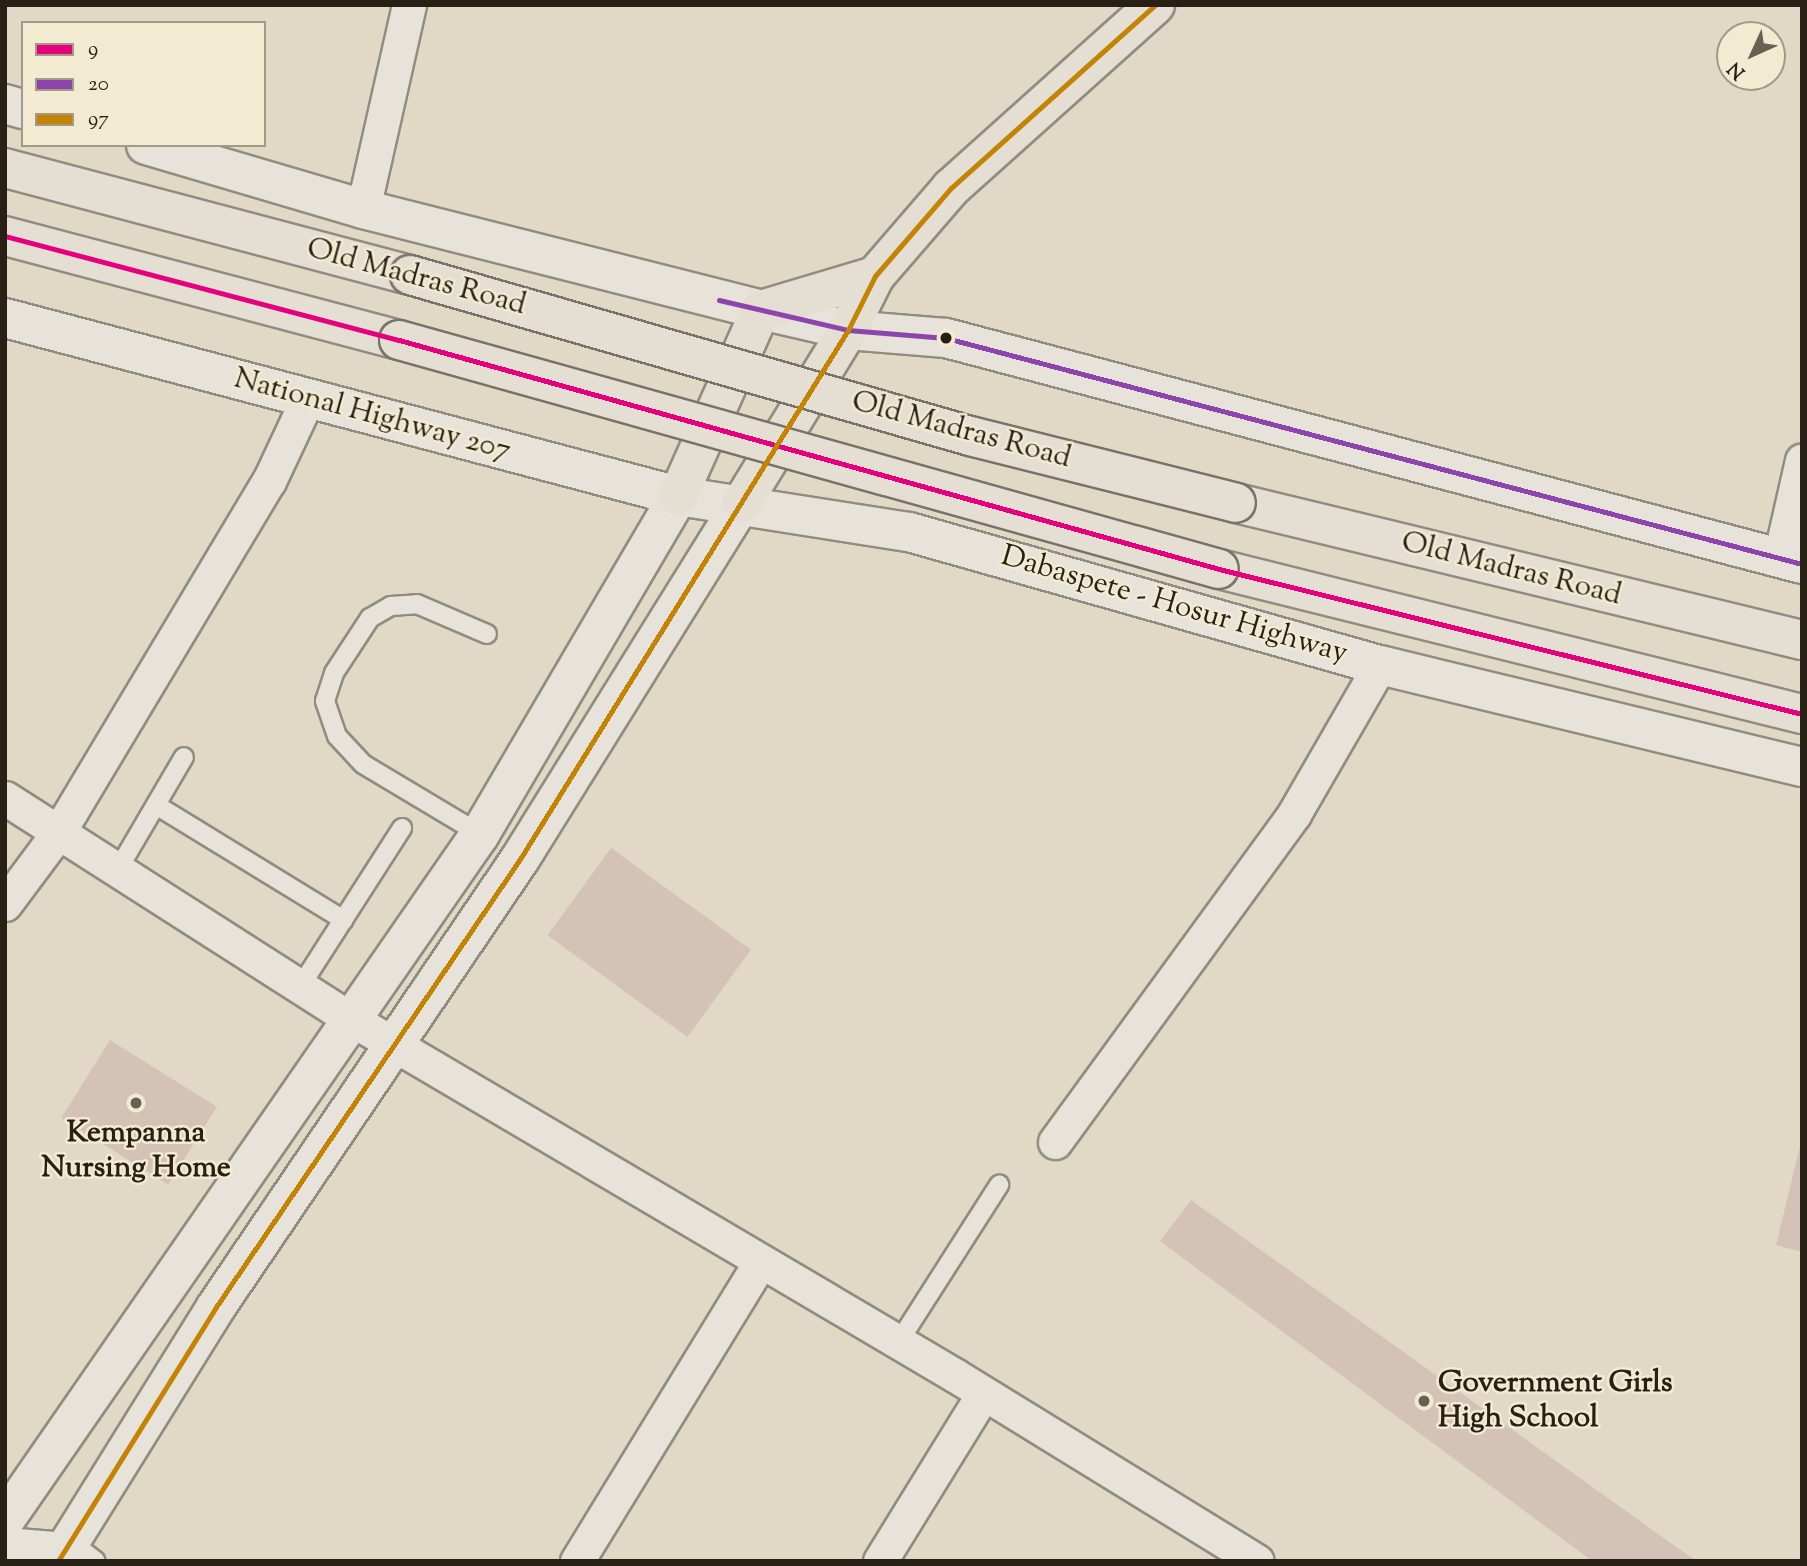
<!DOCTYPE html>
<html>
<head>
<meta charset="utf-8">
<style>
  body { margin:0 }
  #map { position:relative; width:1807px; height:1566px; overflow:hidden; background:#e1d9c6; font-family:"Sorts Mill Goudy",serif }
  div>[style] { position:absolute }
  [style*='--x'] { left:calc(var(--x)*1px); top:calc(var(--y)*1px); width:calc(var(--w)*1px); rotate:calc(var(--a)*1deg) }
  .building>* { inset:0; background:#d4c2b7; transform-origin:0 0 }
  .roads { filter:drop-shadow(2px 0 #918c80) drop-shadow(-2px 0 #918c80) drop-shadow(0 2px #918c80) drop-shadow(0 -2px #918c80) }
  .service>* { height:18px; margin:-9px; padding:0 9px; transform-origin:9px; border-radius:9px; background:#e7e3da }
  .minor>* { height:33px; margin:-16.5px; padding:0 16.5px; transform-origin:16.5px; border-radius:16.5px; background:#e7e3da }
  .tertiary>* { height:38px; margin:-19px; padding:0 19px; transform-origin:19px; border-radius:19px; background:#e7e3da }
  .secondary>* { height:38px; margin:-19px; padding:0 19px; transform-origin:19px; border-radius:19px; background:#e7e3da }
  .trunk>* { height:38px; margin:-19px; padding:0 19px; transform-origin:19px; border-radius:19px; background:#e4ded3 }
  .bridges { filter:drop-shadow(2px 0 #787368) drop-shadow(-2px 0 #787368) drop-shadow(0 2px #787368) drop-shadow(0 -2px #787368) }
  .trunk-bridge>* { height:38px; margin:-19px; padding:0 19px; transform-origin:19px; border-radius:19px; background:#e4ded3 }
  .bus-1>* { height:5px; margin:-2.5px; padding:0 2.5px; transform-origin:2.5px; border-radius:2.5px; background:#e5007d }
  .bus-2>* { height:5px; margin:-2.5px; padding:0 2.5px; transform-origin:2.5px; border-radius:2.5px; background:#8e44ad }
  .bus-3>* { height:5px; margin:-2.5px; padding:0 2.5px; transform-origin:2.5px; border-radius:2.5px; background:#c38405 }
  .dots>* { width:19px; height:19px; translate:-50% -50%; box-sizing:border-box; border:4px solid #f3ead2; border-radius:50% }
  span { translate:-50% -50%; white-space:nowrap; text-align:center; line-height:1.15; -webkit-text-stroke:5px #f3ead2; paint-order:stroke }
  .street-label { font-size:30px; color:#281f15 }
  .poi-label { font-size:30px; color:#281f15; font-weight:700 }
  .left { translate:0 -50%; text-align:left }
  .frame { position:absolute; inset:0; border:7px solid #281f15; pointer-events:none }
  .legend { position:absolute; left:21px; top:21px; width:245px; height:126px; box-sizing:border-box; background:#f3ead2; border:2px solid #a29986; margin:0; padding:9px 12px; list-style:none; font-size:21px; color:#281f15 }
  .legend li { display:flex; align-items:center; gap:14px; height:35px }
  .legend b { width:35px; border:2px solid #a29986 }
  .north { position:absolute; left:1716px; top:21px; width:70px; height:70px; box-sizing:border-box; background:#f3ead2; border:2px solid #a29986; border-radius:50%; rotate:225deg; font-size:19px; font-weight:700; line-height:28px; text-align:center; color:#281f15 }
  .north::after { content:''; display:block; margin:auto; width:24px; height:32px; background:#696053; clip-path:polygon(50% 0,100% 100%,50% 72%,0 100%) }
</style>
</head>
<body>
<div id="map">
  <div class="building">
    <div style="left:611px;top:848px;width:173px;height:108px;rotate:36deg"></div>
    <div style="left:110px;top:1040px;width:126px;height:92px;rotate:32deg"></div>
    <div style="clip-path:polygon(1801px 1142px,1802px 1142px,1802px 1252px,1776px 1245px)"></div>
    <div style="clip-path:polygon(1191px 1200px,1696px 1561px,1592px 1561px,1160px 1241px)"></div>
  </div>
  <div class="roads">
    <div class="service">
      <div style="--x:156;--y:805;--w:220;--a:31.5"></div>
      <div style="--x:480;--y:834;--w:136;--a:-149.1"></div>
      <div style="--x:363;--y:764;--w:38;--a:-133"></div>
      <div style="--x:337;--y:736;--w:37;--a:-109"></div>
      <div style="--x:325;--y:701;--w:29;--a:-72"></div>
      <div style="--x:334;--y:673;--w:66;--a:-56.8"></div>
      <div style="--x:370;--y:618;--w:24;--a:-30"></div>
      <div style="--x:391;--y:606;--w:26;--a:-4"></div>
      <div style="--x:417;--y:604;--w:76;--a:23.2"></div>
      <div style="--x:117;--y:871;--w:132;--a:-59.6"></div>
      <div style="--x:300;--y:987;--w:189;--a:-57.3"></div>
      <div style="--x:898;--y:1343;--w:188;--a:-57.4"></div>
      <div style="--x:66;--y:1549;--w:17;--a:7"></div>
      <div style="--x:83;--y:1551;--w:16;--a:38"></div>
    </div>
    <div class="minor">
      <div style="--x:363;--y:209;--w:209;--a:-77.3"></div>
      <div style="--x:1780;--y:557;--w:99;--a:-77.2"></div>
      <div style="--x:5;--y:798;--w:411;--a:32.6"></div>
      <div style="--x:351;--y:1019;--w:702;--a:30.54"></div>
      <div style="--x:956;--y:1376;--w:353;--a:31.6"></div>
      <div style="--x:5;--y:904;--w:89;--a:-53.3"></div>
      <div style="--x:58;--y:833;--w:410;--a:-59.1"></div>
      <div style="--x:269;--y:481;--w:89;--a:-64.9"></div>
      <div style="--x:1055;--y:1142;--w:406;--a:-53.9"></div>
      <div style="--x:1294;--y:814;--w:172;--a:-60"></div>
      <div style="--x:5;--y:1544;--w:61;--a:4.7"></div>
      <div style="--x:577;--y:1561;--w:351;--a:-58.5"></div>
      <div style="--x:880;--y:1561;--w:196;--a:-58.3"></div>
    </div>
    <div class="tertiary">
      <div style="--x:5;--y:104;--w:19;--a:16"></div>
      <div style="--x:146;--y:145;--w:226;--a:16.4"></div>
      <div style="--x:363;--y:209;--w:411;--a:14.2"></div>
      <div style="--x:761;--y:310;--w:89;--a:12.9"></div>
      <div style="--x:848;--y:330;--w:98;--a:4.7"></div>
      <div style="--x:946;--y:338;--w:885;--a:14.79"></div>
      <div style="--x:5;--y:318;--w:696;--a:14.81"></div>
      <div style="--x:678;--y:496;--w:234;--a:8.9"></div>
      <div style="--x:909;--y:532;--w:489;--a:15.8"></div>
      <div style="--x:1380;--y:665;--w:434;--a:13.6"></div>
    </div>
    <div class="secondary">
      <div style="--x:5;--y:1520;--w:834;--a:-55.3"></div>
      <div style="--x:480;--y:834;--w:392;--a:-59.6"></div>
      <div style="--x:58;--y:1561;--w:299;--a:-58.1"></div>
      <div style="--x:216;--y:1307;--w:541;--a:-55.84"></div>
      <div style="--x:520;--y:859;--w:420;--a:-58.1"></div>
    </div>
    <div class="trunk">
      <div style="--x:5;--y:168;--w:419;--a:14.8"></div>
      <div style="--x:5;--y:236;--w:407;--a:14.8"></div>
      <div style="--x:678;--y:496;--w:204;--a:-66"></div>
      <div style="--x:761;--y:310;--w:119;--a:-16.6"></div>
      <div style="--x:742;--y:503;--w:203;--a:-58.5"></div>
      <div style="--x:848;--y:330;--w:60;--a:-63.4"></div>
      <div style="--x:875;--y:276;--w:116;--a:-49.2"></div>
      <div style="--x:951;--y:188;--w:274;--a:-41.9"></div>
      <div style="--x:1236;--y:503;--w:582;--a:13.61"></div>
      <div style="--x:1219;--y:569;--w:601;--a:13.97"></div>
    </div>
  </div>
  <div class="bridges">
    <div class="trunk-bridge">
      <div style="--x:410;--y:275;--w:583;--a:16.04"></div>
      <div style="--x:970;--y:436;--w:274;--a:14.1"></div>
      <div style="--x:399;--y:340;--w:851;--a:15.6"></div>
    </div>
  </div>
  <div class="bus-1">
    <div style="--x:5;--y:236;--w:407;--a:14.8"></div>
    <div style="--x:399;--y:340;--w:851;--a:15.6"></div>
    <div style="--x:1219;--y:569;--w:601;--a:13.97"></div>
  </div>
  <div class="bus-2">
    <div style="--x:719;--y:300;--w:132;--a:13.1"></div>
    <div style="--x:848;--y:330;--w:98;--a:4.7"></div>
    <div style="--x:946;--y:338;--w:885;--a:14.79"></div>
  </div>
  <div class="bus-3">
    <div style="--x:58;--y:1561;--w:299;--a:-58.1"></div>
    <div style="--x:216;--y:1307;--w:541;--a:-55.84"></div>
    <div style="--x:520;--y:859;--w:622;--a:-58.2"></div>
    <div style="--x:848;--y:330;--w:60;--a:-63.4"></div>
    <div style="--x:875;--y:276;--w:116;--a:-49.2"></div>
    <div style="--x:951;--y:188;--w:274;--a:-41.9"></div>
  </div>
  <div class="dots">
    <div style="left:946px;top:338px;background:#281f15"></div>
    <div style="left:136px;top:1103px;background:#696053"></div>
    <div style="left:1424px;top:1401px;background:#696053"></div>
  </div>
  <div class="street-label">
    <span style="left:416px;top:278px;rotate:15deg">Old Madras Road</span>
    <span style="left:372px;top:416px;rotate:15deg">National Highway 207</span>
    <span style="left:961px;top:431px;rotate:15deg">Old Madras Road</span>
    <span style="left:1511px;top:570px;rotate:14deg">Old Madras Road</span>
    <span style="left:1174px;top:606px;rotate:16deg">Dabaspete - Hosur Highway</span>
  </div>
  <div class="poi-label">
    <span style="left:136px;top:1151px">Kempanna<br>Nursing Home</span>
    <span class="left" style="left:1438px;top:1401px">Government Girls<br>High School</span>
  </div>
  <div class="frame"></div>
  <ul class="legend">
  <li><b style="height:9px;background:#e5007d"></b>9</li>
  <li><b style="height:9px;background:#8e44ad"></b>20</li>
  <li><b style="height:9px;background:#c38405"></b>97</li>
  </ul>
  <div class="north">N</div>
</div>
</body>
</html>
